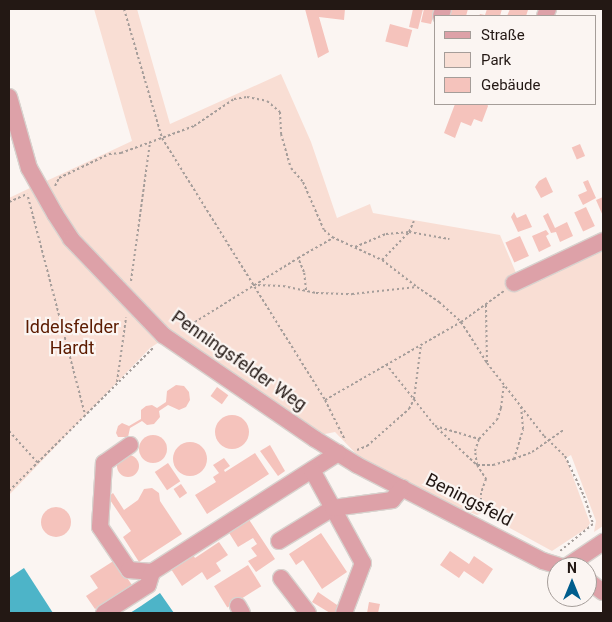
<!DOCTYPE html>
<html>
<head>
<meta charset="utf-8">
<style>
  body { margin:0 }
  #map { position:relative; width:612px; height:622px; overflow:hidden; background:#fbf5f2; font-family:Roboto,sans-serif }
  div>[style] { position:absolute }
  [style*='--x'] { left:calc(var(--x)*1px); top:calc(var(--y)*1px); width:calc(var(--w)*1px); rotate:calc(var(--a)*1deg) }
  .green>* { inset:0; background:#f9ded4 }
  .water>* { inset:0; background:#4db4c8 }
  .building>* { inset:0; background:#f5c3bc; transform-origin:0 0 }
  .round { border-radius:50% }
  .path>* { height:2px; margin-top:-1px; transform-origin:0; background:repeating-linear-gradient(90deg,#a59d9a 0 2.5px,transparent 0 5px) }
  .roads { filter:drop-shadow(1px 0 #d8d2ce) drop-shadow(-1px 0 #d8d2ce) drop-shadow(0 1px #d8d2ce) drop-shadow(0 -1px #d8d2ce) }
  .minor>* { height:16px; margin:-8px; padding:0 8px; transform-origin:8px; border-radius:8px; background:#dda1a8 }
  span { translate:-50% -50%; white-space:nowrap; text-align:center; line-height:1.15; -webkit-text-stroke:4.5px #fbf5f2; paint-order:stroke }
  .park-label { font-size:18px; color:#5c1b00 }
  .street-label { font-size:18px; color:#231814 }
  .frame { position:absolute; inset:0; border:10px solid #231814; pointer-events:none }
  .legend { position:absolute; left:434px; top:15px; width:162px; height:90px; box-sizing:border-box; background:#fbf5f2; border:1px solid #a59d99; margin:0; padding:6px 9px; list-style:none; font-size:15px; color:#231814 }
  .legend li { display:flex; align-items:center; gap:10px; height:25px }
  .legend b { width:25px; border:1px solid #a59d99 }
  .north { position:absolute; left:547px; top:557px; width:50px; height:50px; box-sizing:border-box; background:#fbf5f2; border:1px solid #a59d99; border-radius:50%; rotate:0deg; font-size:14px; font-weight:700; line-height:20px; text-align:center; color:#231814 }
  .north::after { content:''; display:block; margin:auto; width:18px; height:22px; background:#005d8d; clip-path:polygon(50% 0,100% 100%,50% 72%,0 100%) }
</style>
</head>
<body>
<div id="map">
  <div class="green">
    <div style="clip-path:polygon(94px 9px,137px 9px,170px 124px,281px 74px,311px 142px,337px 218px,370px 204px,373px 213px,500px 235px,522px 287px,603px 251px,603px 526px,594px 532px,596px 521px,571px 455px,566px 458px,590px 523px,587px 528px,552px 551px,482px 513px,477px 515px,432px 497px,365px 463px,335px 432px,320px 435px,173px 334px,93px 257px,40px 184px,132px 141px)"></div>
    <div style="clip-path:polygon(30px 188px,57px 228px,164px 339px,150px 348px,9px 495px,9px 198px)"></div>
  </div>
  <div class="water">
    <div style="clip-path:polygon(24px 568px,53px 613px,9px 613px,9px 578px)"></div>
    <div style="clip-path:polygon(160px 593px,174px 613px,130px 613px,141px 606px)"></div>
  </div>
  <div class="building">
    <div style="clip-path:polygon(305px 9px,345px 9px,344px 20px,319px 17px,329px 52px,318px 58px)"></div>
    <div style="clip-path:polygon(413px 9px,423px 9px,418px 29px,409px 27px)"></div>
    <div style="clip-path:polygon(424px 9px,435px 9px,431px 24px,421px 22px)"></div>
    <div style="clip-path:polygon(446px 9px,468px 9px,466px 16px,444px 16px)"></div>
    <div style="clip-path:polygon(487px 9px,502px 9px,500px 16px,479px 16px,480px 14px,485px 15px)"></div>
    <div style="clip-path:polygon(510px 9px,524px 9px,528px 10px,526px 16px,507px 16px)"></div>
    <div style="left:390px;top:24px;width:23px;height:18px;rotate:15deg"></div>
    <div style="clip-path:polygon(455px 104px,487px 104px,488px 106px,482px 122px,474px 119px,471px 126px,461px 122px,455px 138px,444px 133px)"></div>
    <div style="left:580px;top:144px;width:13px;height:9px;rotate:67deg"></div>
    <div style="clip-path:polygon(546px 177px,553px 192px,541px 198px,535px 187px,539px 181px)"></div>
    <div style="clip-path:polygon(588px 180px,596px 198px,583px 205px,578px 195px,587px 191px,583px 182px)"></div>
    <div style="clip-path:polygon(603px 197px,603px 216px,596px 200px)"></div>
    <div style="left:586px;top:207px;width:21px;height:13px;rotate:65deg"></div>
    <div style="clip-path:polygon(514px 212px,517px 218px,526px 214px,532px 227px,518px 232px,511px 217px)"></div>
    <div style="clip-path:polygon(548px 213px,555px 228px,567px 222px,573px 236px,560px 242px,556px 232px,551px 233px,543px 216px)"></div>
    <div style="clip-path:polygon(546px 230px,549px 234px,546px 236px,551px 246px,539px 252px,532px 236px)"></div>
    <div style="left:520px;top:236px;width:22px;height:16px;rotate:66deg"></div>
    <div style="clip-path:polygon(176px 385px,184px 386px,189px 392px,190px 400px,186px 407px,179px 410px,168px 405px,159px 411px,160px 417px,154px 424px,147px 425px,142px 421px,130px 428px,128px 437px,118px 437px,116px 433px,118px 426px,122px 423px,129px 426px,141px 419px,141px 410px,146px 406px,152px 405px,157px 408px,166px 402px,167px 391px)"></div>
    <div style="left:217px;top:387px;width:14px;height:11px;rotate:36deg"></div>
    <div class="round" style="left:215px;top:415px;width:34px;height:34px"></div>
    <div class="round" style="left:139px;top:435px;width:28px;height:28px"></div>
    <div class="round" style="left:173px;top:442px;width:34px;height:34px"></div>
    <div style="clip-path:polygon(270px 445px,285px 471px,278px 476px,260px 451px)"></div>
    <div style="clip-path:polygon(255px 453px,269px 474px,207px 514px,195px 495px,216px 482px,213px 477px,219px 473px,213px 465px,224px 458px,230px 466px,224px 470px,225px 472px)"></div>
    <div class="round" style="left:117px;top:455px;width:22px;height:22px"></div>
    <div style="left:168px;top:463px;width:22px;height:16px;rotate:56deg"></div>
    <div style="left:181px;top:484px;width:11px;height:9px;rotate:56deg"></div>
    <div style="clip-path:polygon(152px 488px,159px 493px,160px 501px,182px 534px,139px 562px,123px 537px,131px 531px,108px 497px,113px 493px,124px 510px,138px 500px,144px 489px)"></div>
    <div class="round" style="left:41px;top:507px;width:30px;height:30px"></div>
    <div style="clip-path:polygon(246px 515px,275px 559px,256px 572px,248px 561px,257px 556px,251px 548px,257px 544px,253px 538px,238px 547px,226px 528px)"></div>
    <div style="clip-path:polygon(321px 533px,347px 572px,322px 589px,303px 560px,296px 565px,289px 554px)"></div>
    <div style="clip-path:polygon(219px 542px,228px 555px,216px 563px,221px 571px,207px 580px,202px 572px,182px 586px,169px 566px,191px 551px,195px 558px)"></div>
    <div style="clip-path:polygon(450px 551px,469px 564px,474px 556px,493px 569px,483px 584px,464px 571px,459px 578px,440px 565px)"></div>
    <div style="clip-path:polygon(115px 560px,132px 585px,95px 609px,86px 596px,98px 588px,90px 576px)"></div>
    <div style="left:248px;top:565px;width:25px;height:40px;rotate:58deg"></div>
    <div style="clip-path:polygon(318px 592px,340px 607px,336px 613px,330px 613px,312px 602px)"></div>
    <div style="clip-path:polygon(369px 602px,380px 604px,378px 613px,367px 613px)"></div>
  </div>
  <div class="path">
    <div style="--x:124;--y:9;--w:134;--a:73.6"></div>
    <div style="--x:162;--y:138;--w:309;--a:58.1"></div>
    <div style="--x:325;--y:400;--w:45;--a:63.4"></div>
    <div style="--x:55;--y:186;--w:9;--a:-63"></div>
    <div style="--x:59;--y:178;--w:55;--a:-25.6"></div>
    <div style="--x:109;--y:154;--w:12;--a:-5"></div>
    <div style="--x:121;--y:153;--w:78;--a:-20.3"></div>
    <div style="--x:194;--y:126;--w:48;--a:-34"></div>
    <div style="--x:234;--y:99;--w:13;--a:-9"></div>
    <div style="--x:247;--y:97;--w:20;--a:11"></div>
    <div style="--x:267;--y:101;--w:17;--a:40"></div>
    <div style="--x:280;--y:112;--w:22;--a:87"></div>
    <div style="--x:281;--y:134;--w:35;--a:74"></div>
    <div style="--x:291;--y:168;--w:18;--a:49"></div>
    <div style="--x:303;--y:182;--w:52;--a:66.4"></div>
    <div style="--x:324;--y:230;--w:11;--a:41"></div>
    <div style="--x:332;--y:237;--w:55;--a:24.7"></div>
    <div style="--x:382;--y:260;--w:44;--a:37.6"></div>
    <div style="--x:28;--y:197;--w:224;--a:75.3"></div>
    <div style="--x:9;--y:202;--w:20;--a:-24"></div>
    <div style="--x:355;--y:247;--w:34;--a:-23"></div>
    <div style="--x:386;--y:234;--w:23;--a:-5"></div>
    <div style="--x:409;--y:232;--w:41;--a:9.9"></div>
    <div style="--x:382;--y:260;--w:39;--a:-46"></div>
    <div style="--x:409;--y:232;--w:12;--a:-66"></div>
    <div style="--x:131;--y:281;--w:140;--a:-82.2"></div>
    <div style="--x:253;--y:285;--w:30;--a:2"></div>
    <div style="--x:283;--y:286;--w:34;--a:12"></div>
    <div style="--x:316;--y:293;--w:36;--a:2"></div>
    <div style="--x:352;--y:294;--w:65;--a:-6.1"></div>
    <div style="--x:417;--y:287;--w:27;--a:34"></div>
    <div style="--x:439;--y:302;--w:30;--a:42"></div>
    <div style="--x:461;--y:322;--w:49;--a:57.6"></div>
    <div style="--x:487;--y:363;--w:93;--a:52"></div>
    <div style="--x:544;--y:436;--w:29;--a:44"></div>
    <div style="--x:565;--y:456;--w:44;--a:64.6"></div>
    <div style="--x:584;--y:496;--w:29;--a:72"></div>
    <div style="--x:593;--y:524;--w:43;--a:140.7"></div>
    <div style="--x:306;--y:290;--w:18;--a:-96"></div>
    <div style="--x:304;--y:272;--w:15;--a:-113"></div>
    <div style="--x:298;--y:258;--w:40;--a:-29.7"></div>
    <div style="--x:486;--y:305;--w:58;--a:89"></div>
    <div style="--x:182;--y:330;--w:137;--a:-31.8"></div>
    <div style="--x:386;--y:364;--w:79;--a:51.7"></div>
    <div style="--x:435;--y:426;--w:46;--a:16.5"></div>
    <div style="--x:479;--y:439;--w:26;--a:-47"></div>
    <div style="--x:497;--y:420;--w:13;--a:-72"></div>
    <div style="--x:501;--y:408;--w:24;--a:-83"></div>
    <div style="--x:117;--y:382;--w:65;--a:-82"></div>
    <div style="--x:325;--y:400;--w:157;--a:-29.8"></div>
    <div style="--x:461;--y:322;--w:53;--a:-35.8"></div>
    <div style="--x:437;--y:428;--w:54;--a:42.8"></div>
    <div style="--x:477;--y:465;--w:14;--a:-98"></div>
    <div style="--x:475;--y:451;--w:13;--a:-72"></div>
    <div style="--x:9;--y:431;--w:42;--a:47.9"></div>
    <div style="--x:357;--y:450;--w:11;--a:-22"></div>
    <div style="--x:367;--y:446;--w:56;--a:-41.4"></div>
    <div style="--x:409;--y:409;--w:11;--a:-63"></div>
    <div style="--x:414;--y:399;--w:55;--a:-82.7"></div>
    <div style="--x:514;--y:459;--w:19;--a:-21"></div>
    <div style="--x:532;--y:452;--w:38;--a:-35"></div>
    <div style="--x:477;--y:465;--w:16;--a:0"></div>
    <div style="--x:493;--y:465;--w:22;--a:-16"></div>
    <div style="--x:514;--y:459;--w:31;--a:-73"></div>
    <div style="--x:523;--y:429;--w:23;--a:-95"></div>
    <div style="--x:477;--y:465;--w:17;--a:57"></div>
    <div style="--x:486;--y:479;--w:15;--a:110"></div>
    <div style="--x:481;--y:493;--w:19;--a:90"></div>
    <div style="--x:9;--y:491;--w:204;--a:-44.8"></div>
  </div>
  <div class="roads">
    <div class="minor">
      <div style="--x:441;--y:16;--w:7;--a:-74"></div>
      <div style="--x:545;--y:16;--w:8;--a:-67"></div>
      <div style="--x:9;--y:97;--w:74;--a:74.3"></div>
      <div style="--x:29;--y:168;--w:53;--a:60.5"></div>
      <div style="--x:55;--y:214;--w:30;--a:57"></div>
      <div style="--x:71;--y:239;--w:133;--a:46.2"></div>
      <div style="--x:163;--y:335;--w:184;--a:34.4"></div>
      <div style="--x:315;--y:439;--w:49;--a:31.8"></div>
      <div style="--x:357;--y:465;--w:209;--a:27.3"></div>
      <div style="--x:543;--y:561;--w:21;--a:17"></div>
      <div style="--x:514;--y:283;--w:98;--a:-25.3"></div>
      <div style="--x:130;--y:445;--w:32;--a:145"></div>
      <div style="--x:104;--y:463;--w:64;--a:93.6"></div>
      <div style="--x:100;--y:527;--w:52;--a:56"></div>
      <div style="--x:129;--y:570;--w:23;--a:5"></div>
      <div style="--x:152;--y:572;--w:221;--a:-32.6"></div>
      <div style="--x:312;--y:470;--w:106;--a:61.3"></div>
      <div style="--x:363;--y:563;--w:53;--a:110.8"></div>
      <div style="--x:279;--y:541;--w:63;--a:-31.4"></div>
      <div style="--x:333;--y:508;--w:60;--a:-7.7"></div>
      <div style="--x:392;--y:500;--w:16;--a:-50"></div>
      <div style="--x:566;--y:567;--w:45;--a:-34"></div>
      <div style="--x:281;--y:578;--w:44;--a:52.4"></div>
      <div style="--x:587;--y:580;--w:20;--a:37"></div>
      <div style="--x:238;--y:606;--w:8;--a:60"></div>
      <div style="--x:104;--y:613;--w:52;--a:-32.5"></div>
      <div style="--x:148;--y:585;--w:14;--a:-73"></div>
    </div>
  </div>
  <div class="park-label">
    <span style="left:72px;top:338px">Iddelsfelder<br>Hardt</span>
  </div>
  <div class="street-label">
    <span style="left:239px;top:361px;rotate:35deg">Penningsfelder Weg</span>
    <span style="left:469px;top:500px;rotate:27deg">Beningsfeld</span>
  </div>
  <div class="frame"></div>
  <ul class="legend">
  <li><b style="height:6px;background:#dda1a8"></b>Straße</li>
  <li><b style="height:14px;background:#f9ded4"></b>Park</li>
  <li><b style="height:14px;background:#f5c3bc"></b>Gebäude</li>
  </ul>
  <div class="north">N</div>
</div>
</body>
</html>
